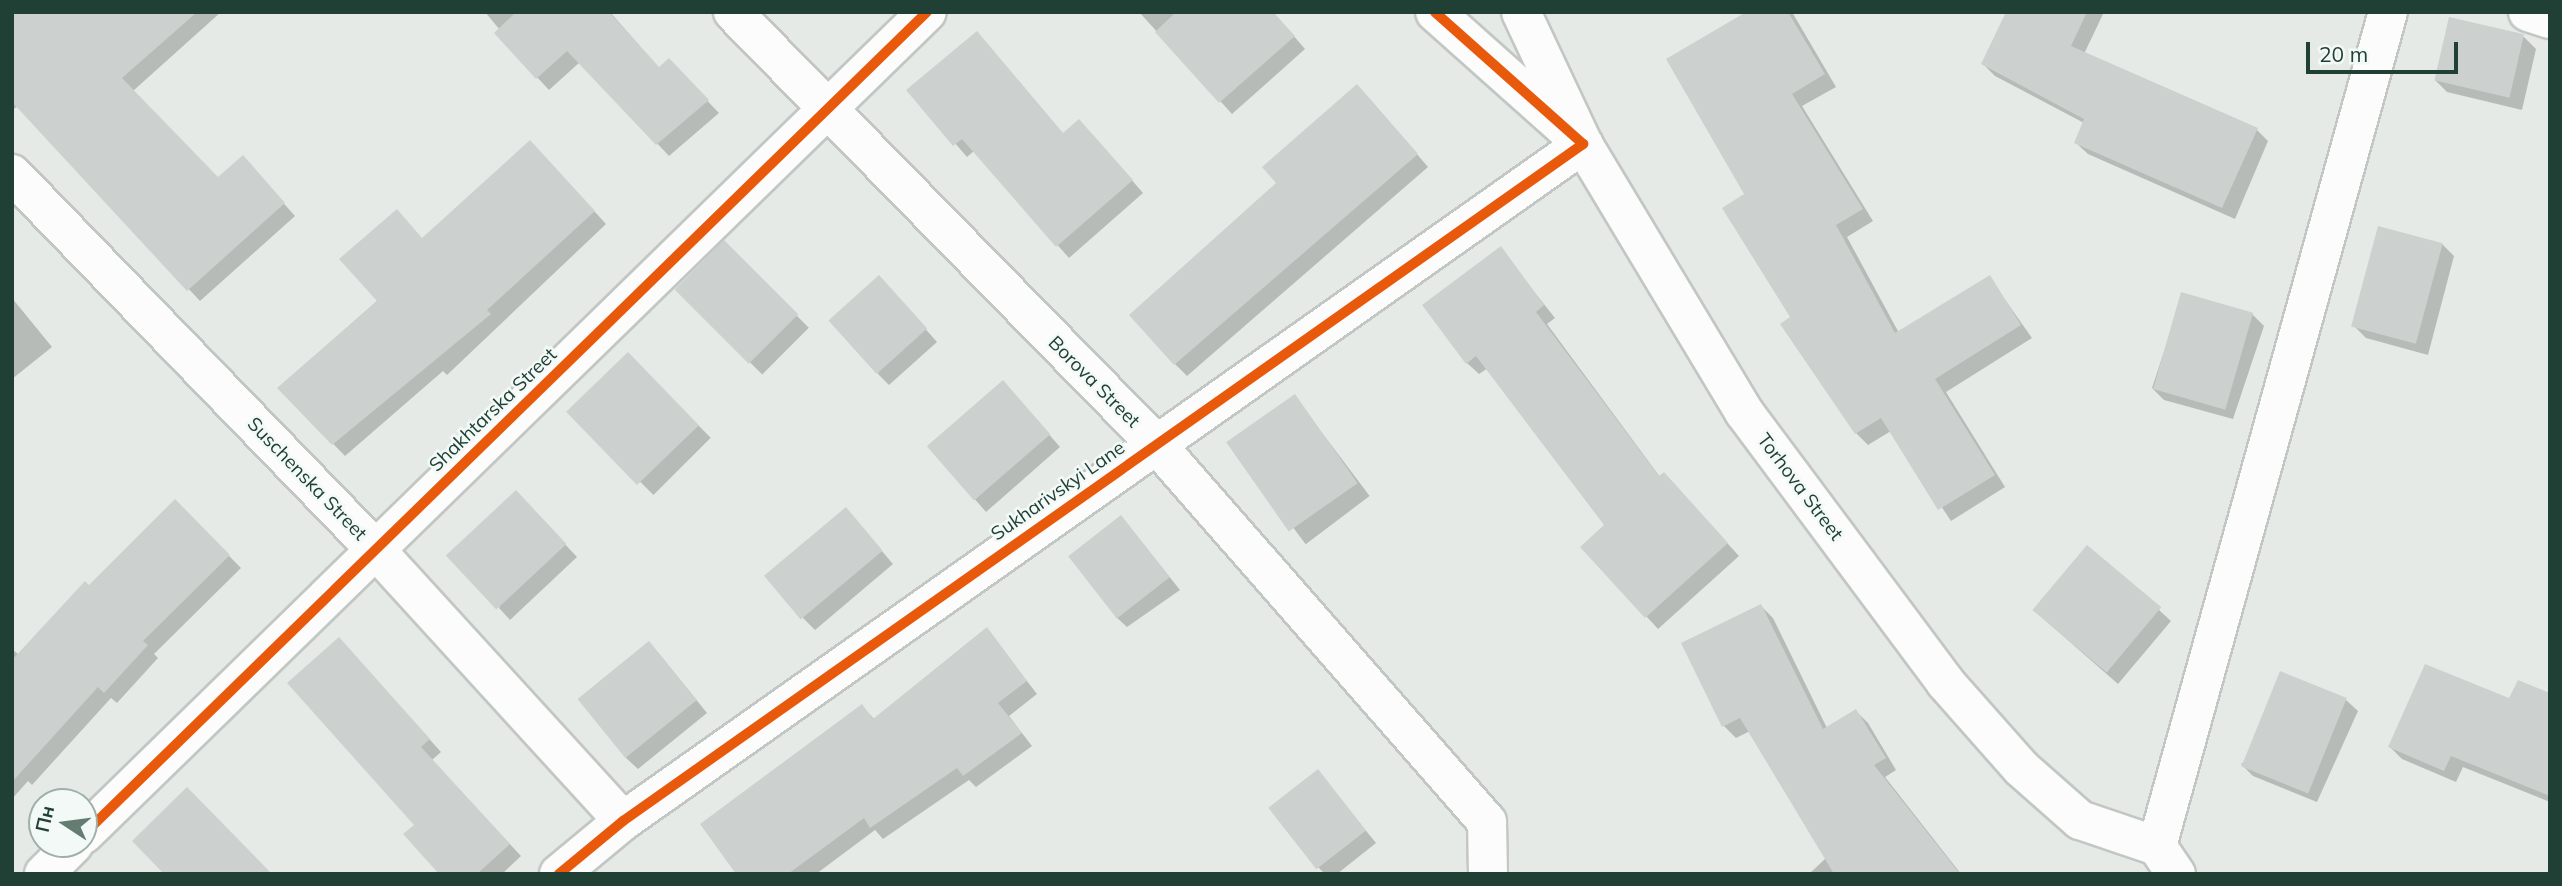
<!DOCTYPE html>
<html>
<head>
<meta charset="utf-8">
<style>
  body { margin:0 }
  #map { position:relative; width:2562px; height:886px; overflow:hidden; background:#e5eae7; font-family:Mulish,sans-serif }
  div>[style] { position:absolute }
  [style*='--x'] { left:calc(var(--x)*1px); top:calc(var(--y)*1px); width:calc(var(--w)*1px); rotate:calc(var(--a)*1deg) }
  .shadow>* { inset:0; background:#0003; transform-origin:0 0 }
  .building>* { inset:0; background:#ccd1cf; transform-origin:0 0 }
  .roads { filter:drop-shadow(2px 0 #c2c7c4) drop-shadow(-2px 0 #c2c7c4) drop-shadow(0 2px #c2c7c4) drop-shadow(0 -2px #c2c7c4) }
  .street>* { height:38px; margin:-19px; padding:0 19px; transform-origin:19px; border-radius:19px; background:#fbfcfb }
  .cycleway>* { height:10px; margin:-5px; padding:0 5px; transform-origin:5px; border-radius:5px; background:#e8590c }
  span { translate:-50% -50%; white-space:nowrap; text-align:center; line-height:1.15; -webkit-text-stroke:5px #f3f9f6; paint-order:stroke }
  .street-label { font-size:19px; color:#204035 }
  .frame { position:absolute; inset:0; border:14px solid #204035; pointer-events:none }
  .north { position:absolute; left:28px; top:788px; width:70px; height:70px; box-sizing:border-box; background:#f3f9f6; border:2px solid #9fafa9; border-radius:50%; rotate:283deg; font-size:19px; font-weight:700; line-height:28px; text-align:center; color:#204035 }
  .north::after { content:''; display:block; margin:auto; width:24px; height:32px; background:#657c73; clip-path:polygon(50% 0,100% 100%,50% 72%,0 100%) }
  .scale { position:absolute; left:2306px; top:42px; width:152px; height:32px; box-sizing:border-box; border:4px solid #204035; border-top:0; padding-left:9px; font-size:21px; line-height:24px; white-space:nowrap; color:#204035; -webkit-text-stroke:5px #f3f9f6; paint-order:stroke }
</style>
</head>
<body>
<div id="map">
  <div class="shadow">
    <div style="clip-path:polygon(12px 12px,221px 12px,133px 91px,218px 180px,254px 170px,295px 216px,200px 301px,18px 106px,12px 110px)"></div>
    <div style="clip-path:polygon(485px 12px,610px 12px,660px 69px,669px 61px,719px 113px,669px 156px,580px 62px,549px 90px,496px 33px,500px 30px)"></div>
    <div style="clip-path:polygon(1139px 12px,1273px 12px,1305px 49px,1232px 114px)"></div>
    <div style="clip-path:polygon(1749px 12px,1792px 12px,1836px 87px,1802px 106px,1873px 221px,1847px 237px,1899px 333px,1989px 277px,2032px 338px,1946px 392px,2005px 487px,1951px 521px,1891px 431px,1868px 445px,1856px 433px,1793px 318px,1746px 195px)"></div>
    <div style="clip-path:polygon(2008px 12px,2104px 12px,2084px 54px,2257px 130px,2268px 141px,2235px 219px,2088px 154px,2076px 143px,2084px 123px,1995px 76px,1983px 64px)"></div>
    <div style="clip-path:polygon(2524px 37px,2536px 49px,2522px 110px,2447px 92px,2435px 80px)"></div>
    <div style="clip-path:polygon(909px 90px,1064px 135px,1091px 133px,1143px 193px,1069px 258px,974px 151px,967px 157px)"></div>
    <div style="clip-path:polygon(1369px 98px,1428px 167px,1187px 376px,1175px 364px,1279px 184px)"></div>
    <div style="clip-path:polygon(542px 154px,606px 224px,447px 375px,443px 371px,345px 456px,279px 388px)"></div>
    <div style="left:724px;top:243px;width:120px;height:66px;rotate:45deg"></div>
    <div style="clip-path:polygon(2442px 244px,2454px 256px,2428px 355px,2366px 338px,2354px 326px)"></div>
    <div style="clip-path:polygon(1500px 249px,1555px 318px,1547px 324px,1660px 477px,1675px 486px,1739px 556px,1658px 629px,1583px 547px,1606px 526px,1488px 368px,1479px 374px,1467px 363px)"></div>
    <div style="clip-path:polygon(891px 290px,937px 342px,889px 385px,878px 374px)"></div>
    <div style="clip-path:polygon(2183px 294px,2252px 314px,2264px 326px,2233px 419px,2164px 400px,2152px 388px)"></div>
    <div style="clip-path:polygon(12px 298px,52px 347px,12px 379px)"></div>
    <div style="left:628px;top:355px;width:117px;height:81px;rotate:45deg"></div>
    <div style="clip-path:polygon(1015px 395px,1060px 447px,986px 512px,929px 447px)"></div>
    <div style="left:1295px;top:397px;width:124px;height:80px;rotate:53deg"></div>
    <div style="clip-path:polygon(175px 501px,241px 568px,154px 654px,158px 658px,117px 703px,111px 698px,32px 785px,28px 781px,12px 799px,12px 649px,19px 655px)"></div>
    <div style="clip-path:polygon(528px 505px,577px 557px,510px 620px,499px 608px)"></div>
    <div style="clip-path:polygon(846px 509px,893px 564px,815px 630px,803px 618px)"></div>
    <div style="clip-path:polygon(1132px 530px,1180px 590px,1127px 627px,1115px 616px)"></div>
    <div style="clip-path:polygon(1761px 606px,1773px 618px,1827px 728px,1856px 711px,1868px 723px,1896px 770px,1885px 777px,1961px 874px,1809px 874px,1826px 858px,1750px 731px,1736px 738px,1724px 726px,1683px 644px)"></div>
    <div style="clip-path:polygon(2159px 610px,2171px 621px,2118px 684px,2046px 621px)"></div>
    <div style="clip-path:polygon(987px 629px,1037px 694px,1009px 716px,1032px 746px,976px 787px,969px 780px,883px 839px,875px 830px,816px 874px,738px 874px,862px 706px,875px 720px)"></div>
    <div style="clip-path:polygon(350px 651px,441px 752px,432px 760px,521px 856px,502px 874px,441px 874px,416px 825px)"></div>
    <div style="clip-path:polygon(660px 655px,707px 713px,638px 769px,626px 758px)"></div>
    <div style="clip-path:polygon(2550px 695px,2550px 802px,2463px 767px,2456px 782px,2402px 759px,2390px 747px,2510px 700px)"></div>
    <div style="clip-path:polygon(2346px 700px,2358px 711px,2317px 802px,2253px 776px,2241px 764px)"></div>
    <div style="clip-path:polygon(1318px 772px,1376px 843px,1337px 874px,1325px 874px,1318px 867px)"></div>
  </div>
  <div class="building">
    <div style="clip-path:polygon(12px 12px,197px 12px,122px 78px,218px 177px,243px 155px,285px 203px,187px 291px,12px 102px)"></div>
    <div style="clip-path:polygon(516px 12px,609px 12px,659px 67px,669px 58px,709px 100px,656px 145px,567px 51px,536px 79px,494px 33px)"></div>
    <div style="clip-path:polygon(1176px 12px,1273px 12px,1295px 36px,1219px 103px,1155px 32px)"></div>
    <div style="clip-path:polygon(1746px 12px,1788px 12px,1825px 74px,1792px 94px,1863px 209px,1836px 225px,1895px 333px,1990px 275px,2021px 325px,1935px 379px,1995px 475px,1938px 510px,1881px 418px,1855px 434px,1780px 324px,1790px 317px,1722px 208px,1744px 194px,1666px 59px)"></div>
    <div style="clip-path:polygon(2006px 12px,2087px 12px,2071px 46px,2258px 128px,2222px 208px,2074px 143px,2084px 119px,1981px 64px)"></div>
    <div style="left:2449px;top:17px;width:77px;height:65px;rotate:13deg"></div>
    <div style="clip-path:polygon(977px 31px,1063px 133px,1079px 119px,1133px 180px,1056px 247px,962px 139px,953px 146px,906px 90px)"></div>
    <div style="clip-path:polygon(1357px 84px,1418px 154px,1174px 365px,1129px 315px,1276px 183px,1262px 167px)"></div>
    <div style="clip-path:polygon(530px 140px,595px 211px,487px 310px,491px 314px,332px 445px,277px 388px,377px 301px,339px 259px,397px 209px,422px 238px)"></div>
    <div style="left:2378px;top:226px;width:67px;height:104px;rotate:15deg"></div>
    <div style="left:724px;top:240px;width:105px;height:70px;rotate:45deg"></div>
    <div style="clip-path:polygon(1501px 246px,1544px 305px,1536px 312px,1659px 476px,1664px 472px,1728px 543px,1645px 618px,1580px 547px,1604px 525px,1476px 356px,1466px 364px,1422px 305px)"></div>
    <div style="left:879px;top:275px;width:72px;height:68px;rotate:48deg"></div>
    <div style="left:2181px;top:292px;width:75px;height:101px;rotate:16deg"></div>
    <div style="left:628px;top:352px;width:102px;height:86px;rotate:46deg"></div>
    <div style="left:1003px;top:380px;width:72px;height:101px;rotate:49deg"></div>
    <div style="left:1295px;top:394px;width:109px;height:84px;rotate:55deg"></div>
    <div style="left:516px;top:490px;width:74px;height:96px;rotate:47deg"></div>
    <div style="clip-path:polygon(175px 499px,230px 555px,143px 641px,148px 645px,104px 693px,98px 687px,12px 782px,12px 660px,85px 581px,89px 585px)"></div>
    <div style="left:846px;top:507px;width:57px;height:107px;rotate:50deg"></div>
    <div style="left:1121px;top:515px;width:79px;height:67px;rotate:52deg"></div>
    <div style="left:2087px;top:545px;width:97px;height:85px;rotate:40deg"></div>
    <div style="clip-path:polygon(1761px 604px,1823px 729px,1856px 709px,1886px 758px,1874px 765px,1960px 874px,1834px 874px,1740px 718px,1722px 727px,1681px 643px)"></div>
    <div style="clip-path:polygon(987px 627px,1027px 681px,998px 703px,1022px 733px,963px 776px,957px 768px,870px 828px,864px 818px,788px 874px,736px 874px,700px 824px,862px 704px,873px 719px)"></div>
    <div style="clip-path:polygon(339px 637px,430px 739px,421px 747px,510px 844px,477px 874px,439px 874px,403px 834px,414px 825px,287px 683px)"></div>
    <div style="left:649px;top:641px;width:76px;height:92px;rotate:51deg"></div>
    <div style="clip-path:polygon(2425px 664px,2509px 698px,2518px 680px,2550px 693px,2550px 796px,2451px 756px,2444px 771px,2388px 747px)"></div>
    <div style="left:2280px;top:671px;width:72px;height:103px;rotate:22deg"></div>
    <div style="left:1318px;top:769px;width:78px;height:63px;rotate:52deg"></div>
    <div style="clip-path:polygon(187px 787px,272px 874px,164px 874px,132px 841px)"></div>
  </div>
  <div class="roads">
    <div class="street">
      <div style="--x:733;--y:12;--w:605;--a:45.6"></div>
      <div style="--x:1156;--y:444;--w:502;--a:48.79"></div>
      <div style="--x:1487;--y:822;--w:52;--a:88.9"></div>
      <div style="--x:1521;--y:12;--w:146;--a:64.8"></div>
      <div style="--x:1583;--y:144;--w:313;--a:59"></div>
      <div style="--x:1744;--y:412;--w:337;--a:53.3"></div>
      <div style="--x:1945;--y:682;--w:115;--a:48.5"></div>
      <div style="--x:2021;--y:768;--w:79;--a:41.4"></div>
      <div style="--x:2080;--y:820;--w:81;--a:18.7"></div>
      <div style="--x:2157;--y:846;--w:34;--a:56"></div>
      <div style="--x:2528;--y:12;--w:23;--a:18"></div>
      <div style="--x:12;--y:174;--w:520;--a:45.93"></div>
      <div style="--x:374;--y:548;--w:369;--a:47.6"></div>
      <div style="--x:84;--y:834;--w:1177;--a:-44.28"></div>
      <div style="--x:2157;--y:846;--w:865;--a:-74.52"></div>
      <div style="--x:44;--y:874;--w:42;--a:-45"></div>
      <div style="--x:559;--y:874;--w:83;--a:-39.6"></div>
      <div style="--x:623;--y:821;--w:1175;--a:-35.19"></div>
      <div style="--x:1583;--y:144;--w:198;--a:-138.3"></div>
    </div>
  </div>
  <div class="cycleway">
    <div style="--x:84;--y:834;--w:1177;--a:-44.28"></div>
    <div style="--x:559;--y:874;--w:83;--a:-39.6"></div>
    <div style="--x:623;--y:821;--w:1175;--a:-35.19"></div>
    <div style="--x:1583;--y:144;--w:198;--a:-138.3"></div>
  </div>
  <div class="street-label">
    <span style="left:1094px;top:382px;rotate:45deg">Borova Street</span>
    <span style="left:493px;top:410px;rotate:-44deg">Shakhtarska Street</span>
    <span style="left:307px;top:479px;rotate:46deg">Suschenska Street</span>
    <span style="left:1800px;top:487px;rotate:53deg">Torhova Street</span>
    <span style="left:1058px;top:491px;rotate:-35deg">Sukharivskyi Lane</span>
  </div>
  <div class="frame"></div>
  <div class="north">Пн</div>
  <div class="scale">20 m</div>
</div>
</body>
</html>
